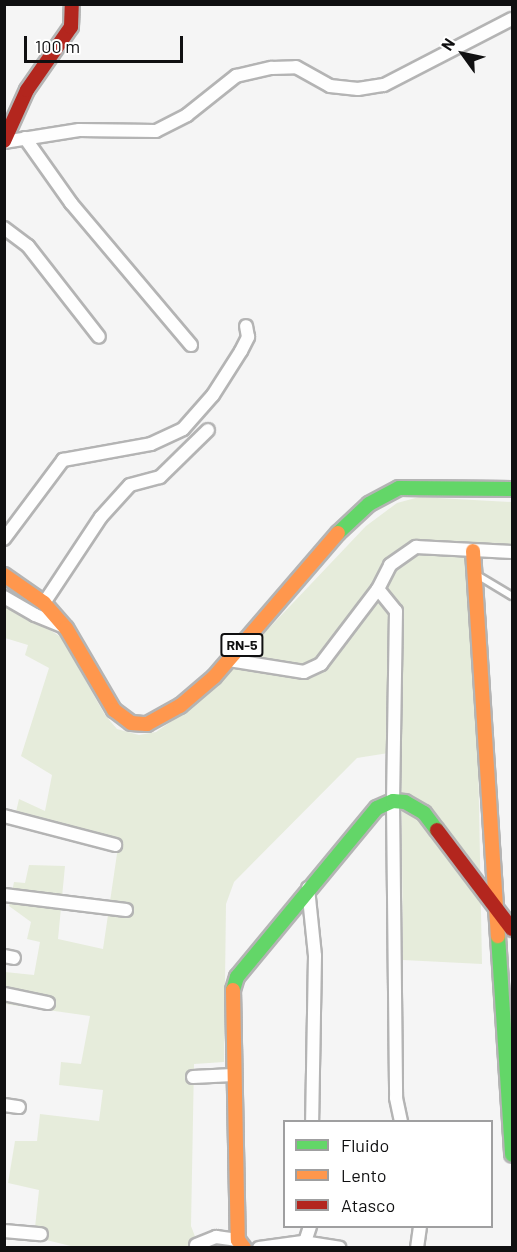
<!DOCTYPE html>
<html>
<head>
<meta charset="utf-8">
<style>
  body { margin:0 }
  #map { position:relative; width:517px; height:1252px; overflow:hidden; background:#f5f5f5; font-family:Barlow,sans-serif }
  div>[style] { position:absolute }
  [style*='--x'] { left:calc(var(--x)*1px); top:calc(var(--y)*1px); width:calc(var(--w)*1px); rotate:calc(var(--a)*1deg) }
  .green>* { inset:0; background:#e6ecdb }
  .roads { filter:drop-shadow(2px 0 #b4b4b4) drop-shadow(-2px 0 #b4b4b4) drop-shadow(0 2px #b4b4b4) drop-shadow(0 -2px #b4b4b4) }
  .lane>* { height:6px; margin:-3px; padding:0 3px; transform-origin:3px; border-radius:3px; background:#fefefe }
  .street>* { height:12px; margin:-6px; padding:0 6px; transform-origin:6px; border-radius:6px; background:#fefefe }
  .fast>* { height:14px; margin:-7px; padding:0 7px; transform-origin:7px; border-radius:7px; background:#63d668 }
  .slow>* { height:14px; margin:-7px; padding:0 7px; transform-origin:7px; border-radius:7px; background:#ff974d }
  .jam>* { height:14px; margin:-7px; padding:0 7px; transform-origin:7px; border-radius:7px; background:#b3261e }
  span { translate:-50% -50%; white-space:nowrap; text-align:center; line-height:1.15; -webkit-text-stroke:6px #fff; paint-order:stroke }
  .shield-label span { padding:2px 4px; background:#fff; border:2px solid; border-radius:4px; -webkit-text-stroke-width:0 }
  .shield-label { font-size:14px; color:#101011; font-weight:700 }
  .frame { position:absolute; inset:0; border:6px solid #101011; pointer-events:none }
  .legend { position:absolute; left:283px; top:1120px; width:210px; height:108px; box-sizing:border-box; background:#fff; border:2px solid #9f9fa0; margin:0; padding:8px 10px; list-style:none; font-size:18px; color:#101011 }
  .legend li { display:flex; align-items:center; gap:12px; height:30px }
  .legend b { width:30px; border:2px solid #9f9fa0 }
  .north { position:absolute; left:433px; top:24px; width:60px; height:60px; -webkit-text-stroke:4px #fff; paint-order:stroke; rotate:303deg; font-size:16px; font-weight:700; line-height:24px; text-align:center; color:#101011 }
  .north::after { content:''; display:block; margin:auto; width:21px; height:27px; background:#101011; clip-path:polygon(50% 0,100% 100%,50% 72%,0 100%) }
  .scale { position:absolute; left:24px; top:36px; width:159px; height:27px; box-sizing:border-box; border:3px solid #101011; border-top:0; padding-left:8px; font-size:18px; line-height:21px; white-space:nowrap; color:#101011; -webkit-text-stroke:4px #fff; paint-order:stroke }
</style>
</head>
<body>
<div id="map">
  <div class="green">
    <div style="clip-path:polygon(419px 497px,512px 502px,512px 549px,474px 544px,482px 964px,403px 960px,401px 751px,357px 758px,234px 882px,226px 904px,224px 1062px,194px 1064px,191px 1226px,199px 1247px,75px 1247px,34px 1237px,39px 1190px,8px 1183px,15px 1141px,37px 1141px,40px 1114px,99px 1121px,103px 1090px,59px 1085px,61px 1062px,81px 1064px,90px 1016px,5px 1004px,5px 972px,34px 975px,40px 942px,27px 939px,31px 922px,9px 906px,14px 882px,25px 883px,29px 865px,65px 866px,58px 939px,103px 949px,118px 847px,16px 812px,19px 799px,45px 811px,52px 775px,21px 756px,49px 668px,25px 655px,28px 645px,5px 638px,4px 602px,61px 637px,105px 715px,117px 729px,139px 735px,156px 732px,199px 702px,366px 526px,397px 503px)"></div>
  </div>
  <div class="roads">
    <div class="lane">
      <div style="--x:477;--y:575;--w:41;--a:31"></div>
    </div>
    <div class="street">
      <div style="--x:25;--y:138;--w:80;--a:54.7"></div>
      <div style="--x:71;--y:203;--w:186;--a:49.8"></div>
      <div style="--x:4;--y:142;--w:76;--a:-9.1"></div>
      <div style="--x:79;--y:130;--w:77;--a:0.7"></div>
      <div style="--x:156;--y:131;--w:35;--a:-27"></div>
      <div style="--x:187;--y:115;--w:63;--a:-38.5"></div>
      <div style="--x:236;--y:76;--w:37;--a:-13"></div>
      <div style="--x:272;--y:68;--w:24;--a:-2"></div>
      <div style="--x:296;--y:67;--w:39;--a:29"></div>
      <div style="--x:330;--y:86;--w:28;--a:6"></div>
      <div style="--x:358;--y:89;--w:26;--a:-9"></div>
      <div style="--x:384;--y:85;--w:144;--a:-27.3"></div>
      <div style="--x:4;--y:228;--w:30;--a:37"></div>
      <div style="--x:28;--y:246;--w:115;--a:52"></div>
      <div style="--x:4;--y:539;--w:99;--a:-53.2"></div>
      <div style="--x:63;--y:460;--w:89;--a:-10.3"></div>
      <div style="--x:151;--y:444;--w:35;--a:-25"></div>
      <div style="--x:183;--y:429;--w:45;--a:-48.6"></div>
      <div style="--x:213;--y:395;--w:52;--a:-57.5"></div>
      <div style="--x:241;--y:351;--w:16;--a:-63"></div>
      <div style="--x:248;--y:337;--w:11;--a:-100"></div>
      <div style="--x:378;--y:589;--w:28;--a:51"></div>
      <div style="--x:396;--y:611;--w:190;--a:90.9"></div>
      <div style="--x:393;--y:801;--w:297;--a:89.4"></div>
      <div style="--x:396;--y:1098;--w:25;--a:78"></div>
      <div style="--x:4;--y:597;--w:36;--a:30"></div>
      <div style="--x:35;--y:615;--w:29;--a:22"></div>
      <div style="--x:44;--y:603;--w:103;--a:-56.5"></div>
      <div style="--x:101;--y:517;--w:43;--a:-47.8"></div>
      <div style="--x:130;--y:485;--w:31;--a:-15"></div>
      <div style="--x:160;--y:477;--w:67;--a:-44.4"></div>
      <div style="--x:229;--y:660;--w:76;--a:9.1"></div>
      <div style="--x:304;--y:672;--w:19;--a:-25"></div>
      <div style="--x:321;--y:664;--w:94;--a:-52.8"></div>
      <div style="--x:378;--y:589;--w:27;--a:-63"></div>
      <div style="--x:390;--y:565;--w:32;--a:-35"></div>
      <div style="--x:416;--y:547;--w:96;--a:3"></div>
      <div style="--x:4;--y:816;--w:115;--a:14.6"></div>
      <div style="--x:308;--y:888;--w:68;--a:84.1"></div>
      <div style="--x:315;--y:956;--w:166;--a:91"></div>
      <div style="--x:4;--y:895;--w:123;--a:7"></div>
      <div style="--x:4;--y:956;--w:10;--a:11"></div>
      <div style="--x:4;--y:994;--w:45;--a:11.6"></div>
      <div style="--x:193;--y:1077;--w:40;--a:-2.9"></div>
      <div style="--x:4;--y:1105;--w:15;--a:8"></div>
      <div style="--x:4;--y:1231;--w:37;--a:5"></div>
      <div style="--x:196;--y:1245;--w:22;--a:-22"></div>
      <div style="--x:216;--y:1237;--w:22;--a:8"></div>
      <div style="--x:259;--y:1248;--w:44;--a:-7.8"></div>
      <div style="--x:303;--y:1242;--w:37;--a:9"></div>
      <div style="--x:303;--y:1248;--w:23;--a:-72"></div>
      <div style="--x:417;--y:1248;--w:22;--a:-82"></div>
    </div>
    <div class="fast">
      <div style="--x:338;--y:533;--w:42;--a:-43.1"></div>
      <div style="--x:369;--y:504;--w:34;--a:-28"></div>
      <div style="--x:399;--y:488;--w:113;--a:0.5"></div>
      <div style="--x:498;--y:936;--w:219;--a:86.3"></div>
      <div style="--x:233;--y:990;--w:14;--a:-73"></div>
      <div style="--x:237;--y:977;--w:219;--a:-50.4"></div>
      <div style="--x:377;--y:808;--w:17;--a:-24"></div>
      <div style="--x:393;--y:801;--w:12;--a:5"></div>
      <div style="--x:405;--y:802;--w:22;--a:30"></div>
      <div style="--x:424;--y:813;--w:21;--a:53"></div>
    </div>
    <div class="slow">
      <div style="--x:473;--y:551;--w:386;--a:86.3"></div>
      <div style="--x:4;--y:575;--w:49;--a:35"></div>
      <div style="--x:44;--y:603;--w:33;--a:49"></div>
      <div style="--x:66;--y:628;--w:95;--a:59.7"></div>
      <div style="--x:114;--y:710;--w:21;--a:37"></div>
      <div style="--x:131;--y:723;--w:16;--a:4"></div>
      <div style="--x:147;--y:724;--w:38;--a:-29"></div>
      <div style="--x:180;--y:706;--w:45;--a:-40.5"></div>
      <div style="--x:214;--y:677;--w:190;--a:-49.3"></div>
      <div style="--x:233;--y:990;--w:250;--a:88.9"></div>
      <div style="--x:238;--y:1240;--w:10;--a:53"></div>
    </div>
    <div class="jam">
      <div style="--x:4;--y:141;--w:56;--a:-65.7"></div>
      <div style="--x:27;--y:90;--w:77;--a:-55.1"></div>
      <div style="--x:71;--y:27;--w:23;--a:-88"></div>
      <div style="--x:437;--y:830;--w:124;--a:52.9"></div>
    </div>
  </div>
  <div class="shield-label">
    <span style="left:242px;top:645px">RN-5</span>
  </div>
  <div class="frame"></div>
  <ul class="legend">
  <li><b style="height:8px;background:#63d668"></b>Fluido</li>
  <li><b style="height:8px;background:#ff974d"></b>Lento</li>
  <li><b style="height:8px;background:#b3261e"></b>Atasco</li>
  </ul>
  <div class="north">N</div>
  <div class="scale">100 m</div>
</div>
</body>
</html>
